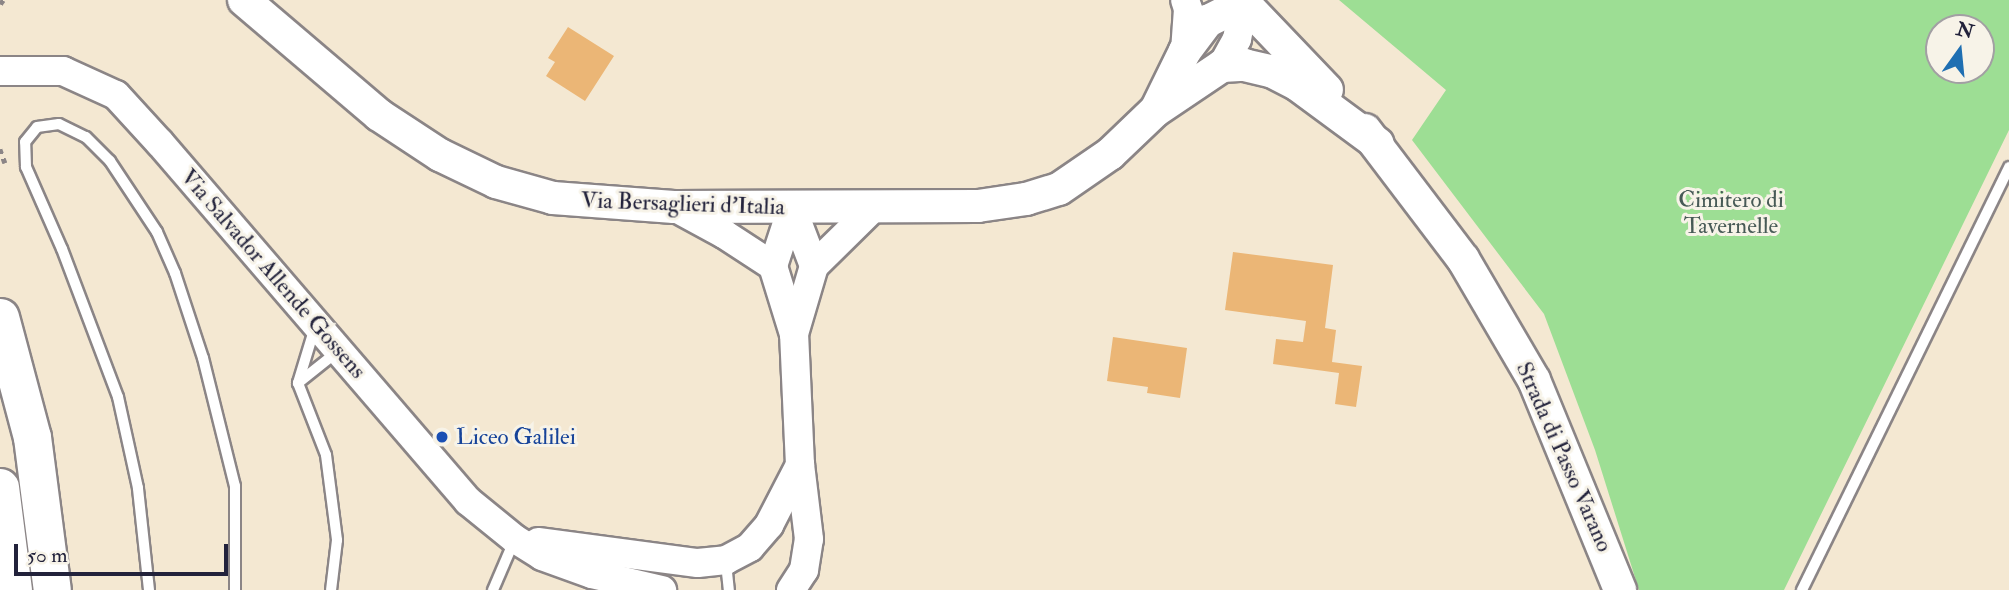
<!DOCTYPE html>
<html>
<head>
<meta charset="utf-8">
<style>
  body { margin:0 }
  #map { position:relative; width:2009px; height:590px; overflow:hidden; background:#f4e8d2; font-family:"IM FELL Double Pica",serif }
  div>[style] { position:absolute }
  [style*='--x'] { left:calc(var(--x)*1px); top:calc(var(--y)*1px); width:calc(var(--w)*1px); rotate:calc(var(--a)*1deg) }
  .green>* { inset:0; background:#9dde94 }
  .building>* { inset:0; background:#ebb676 }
  .path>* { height:4.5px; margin-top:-2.25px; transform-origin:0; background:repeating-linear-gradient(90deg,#8b8586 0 5px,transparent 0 10px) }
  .roads { filter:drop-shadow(2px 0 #8b8586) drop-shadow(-2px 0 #8b8586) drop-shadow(0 2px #8b8586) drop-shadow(0 -2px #8b8586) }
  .service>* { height:10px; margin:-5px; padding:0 5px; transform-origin:5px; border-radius:5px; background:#fff }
  .tertiary>* { height:28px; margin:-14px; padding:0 14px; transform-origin:14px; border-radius:14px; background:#fff }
  .secondary>* { height:32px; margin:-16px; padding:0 16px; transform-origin:16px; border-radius:16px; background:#fff }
  .trunk>* { height:37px; margin:-18.5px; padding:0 18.5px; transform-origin:18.5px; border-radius:18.5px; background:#fff }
  .dots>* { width:19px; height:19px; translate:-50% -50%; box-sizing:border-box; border:4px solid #f7f3e8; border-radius:50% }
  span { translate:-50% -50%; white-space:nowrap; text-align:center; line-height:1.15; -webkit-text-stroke:6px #f7f3e8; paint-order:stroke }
  .park-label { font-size:23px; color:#475a56 }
  .street-label { font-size:23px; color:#22223b }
  .transit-label { font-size:23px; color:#164399 }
  .left { translate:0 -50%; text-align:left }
  .north { position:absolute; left:1925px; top:14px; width:70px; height:70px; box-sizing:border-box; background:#f7f3e8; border:2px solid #a29fa3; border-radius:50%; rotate:15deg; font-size:19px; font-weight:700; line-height:28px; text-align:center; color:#22223b }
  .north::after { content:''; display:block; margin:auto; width:24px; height:32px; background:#1f6fb2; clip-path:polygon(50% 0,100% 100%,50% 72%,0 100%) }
  .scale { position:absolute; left:14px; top:544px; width:214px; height:32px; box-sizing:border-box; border:4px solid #22223b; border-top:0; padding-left:9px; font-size:21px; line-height:24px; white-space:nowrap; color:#22223b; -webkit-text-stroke:5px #f7f3e8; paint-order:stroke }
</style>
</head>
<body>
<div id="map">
  <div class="green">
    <div style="clip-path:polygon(evenodd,1339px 0,2009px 0,2009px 130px,1784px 590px,1639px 590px,1595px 450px,1544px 314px,1412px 140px,1446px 90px,1339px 0,1939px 28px,1981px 28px,1981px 70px,1939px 70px,1939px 28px)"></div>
  </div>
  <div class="building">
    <div style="clip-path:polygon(568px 27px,614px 56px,585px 101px,546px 76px,555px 62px,548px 58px)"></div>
    <div style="clip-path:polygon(1233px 252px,1333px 265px,1325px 328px,1336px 330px,1332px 362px,1362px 366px,1356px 407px,1335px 404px,1339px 373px,1273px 364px,1276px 339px,1303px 342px,1306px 321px,1225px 310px)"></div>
    <div style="clip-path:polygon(1113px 337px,1187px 348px,1180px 398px,1147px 393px,1148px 387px,1107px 381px)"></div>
  </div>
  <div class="path">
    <div style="--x:0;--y:4;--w:5;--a:-53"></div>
    <div style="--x:0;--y:149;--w:15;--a:70"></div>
  </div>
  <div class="roads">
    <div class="service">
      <div style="--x:315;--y:327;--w:59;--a:106.9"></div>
      <div style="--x:298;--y:383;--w:77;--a:68.7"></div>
      <div style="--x:326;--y:455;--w:86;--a:82.6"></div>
      <div style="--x:337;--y:540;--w:50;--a:96.8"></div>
      <div style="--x:298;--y:383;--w:50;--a:-38.5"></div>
      <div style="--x:726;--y:563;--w:27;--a:84"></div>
      <div style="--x:149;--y:590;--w:103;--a:-96.2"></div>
      <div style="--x:138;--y:488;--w:93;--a:-102.4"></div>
      <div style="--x:118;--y:397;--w:158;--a:-110.7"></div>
      <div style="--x:62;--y:249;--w:90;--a:-113.7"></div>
      <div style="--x:26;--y:167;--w:25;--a:-92"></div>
      <div style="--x:25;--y:142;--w:19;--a:-51"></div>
      <div style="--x:37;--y:127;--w:22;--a:-8"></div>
      <div style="--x:59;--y:124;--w:30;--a:26"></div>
      <div style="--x:86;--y:137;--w:34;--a:45"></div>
      <div style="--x:110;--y:161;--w:85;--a:56.5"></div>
      <div style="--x:157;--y:232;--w:45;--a:66.3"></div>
      <div style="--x:175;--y:273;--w:89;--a:71.8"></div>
      <div style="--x:203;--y:358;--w:132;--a:76"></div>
      <div style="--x:235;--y:486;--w:104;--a:90"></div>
      <div style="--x:493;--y:590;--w:53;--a:-66.8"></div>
      <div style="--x:1802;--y:590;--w:471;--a:-63.9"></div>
    </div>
    <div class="tertiary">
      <div style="--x:1185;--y:51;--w:42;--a:-85.9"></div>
      <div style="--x:1188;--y:9;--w:9;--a:-108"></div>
      <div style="--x:1222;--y:66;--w:31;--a:-61"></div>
      <div style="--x:1237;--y:39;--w:37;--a:-79"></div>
      <div style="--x:1244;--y:3;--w:5;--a:-143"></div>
      <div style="--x:0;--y:71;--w:63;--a:0"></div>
      <div style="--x:63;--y:71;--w:58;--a:24.4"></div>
      <div style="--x:116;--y:95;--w:65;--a:47.5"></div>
      <div style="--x:160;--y:143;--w:472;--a:49.3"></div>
      <div style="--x:468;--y:501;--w:60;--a:39"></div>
      <div style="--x:515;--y:539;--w:32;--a:32"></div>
      <div style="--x:542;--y:556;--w:53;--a:19.8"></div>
      <div style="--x:592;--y:574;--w:72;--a:12.9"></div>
      <div style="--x:674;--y:207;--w:57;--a:28.4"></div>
      <div style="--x:724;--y:234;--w:59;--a:33.1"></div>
      <div style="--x:792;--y:208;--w:62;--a:69.2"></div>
      <div style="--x:814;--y:266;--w:71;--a:106.4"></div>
      <div style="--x:814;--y:266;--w:84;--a:-44.5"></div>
      <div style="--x:538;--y:542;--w:161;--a:7.5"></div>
      <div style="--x:698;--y:563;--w:28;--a:-6"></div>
      <div style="--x:726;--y:560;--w:27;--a:-28"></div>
      <div style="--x:750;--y:547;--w:29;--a:-49"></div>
      <div style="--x:769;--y:525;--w:68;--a:-62.7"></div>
      <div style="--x:791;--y:590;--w:24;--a:-57"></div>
      <div style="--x:804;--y:570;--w:31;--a:-81"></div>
      <div style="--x:809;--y:539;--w:75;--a:-96.9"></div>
      <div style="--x:800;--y:465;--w:131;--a:-92.6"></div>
      <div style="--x:794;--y:334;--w:71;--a:-107.2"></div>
      <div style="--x:773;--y:266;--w:61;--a:-71.9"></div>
    </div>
    <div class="secondary">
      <div style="--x:244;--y:0;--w:177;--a:40.4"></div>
      <div style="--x:379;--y:115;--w:73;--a:33.3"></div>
      <div style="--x:440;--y:155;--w:62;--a:25.7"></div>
      <div style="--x:496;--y:182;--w:59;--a:15.7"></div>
      <div style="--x:553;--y:198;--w:121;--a:4.3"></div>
      <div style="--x:674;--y:207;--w:304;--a:-0.2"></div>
      <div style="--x:978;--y:206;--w:49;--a:-8.3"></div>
      <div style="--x:1026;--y:199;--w:34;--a:-17"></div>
      <div style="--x:1059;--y:189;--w:62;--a:-34.5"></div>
      <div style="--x:1110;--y:154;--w:62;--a:-43.7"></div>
      <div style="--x:1155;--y:111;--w:81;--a:-33.9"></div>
      <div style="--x:1222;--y:66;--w:22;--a:-3"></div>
      <div style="--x:1244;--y:65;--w:28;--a:13"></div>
      <div style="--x:1271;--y:71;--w:30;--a:27"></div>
      <div style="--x:1298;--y:85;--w:99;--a:36.4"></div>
      <div style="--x:1158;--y:106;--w:61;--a:-63.9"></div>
      <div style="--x:1185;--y:51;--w:38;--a:-53"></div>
      <div style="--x:1208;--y:21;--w:40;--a:-26.6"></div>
      <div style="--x:1244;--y:3;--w:120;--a:46.3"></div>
      <div style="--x:1365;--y:130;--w:162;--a:52.8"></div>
      <div style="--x:1463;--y:259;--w:140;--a:59.6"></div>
      <div style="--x:1534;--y:380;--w:227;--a:67.7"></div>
    </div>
    <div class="trunk">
      <div style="--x:0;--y:317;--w:124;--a:75.1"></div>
      <div style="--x:32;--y:437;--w:154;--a:82.6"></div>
      <div style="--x:0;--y:487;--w:104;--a:82.8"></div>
    </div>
  </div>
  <div class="dots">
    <div style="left:442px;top:437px;background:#1a4fb4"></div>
  </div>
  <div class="park-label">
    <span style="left:1731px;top:213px">Cimitero di<br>Tavernelle</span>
  </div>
  <div class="street-label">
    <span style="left:683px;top:204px;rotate:2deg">Via Bersaglieri d'Italia</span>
    <span style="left:273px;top:274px;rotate:49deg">Via Salvador Allende Gossens</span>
    <span style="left:1564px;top:457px;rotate:66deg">Strada di Passo Varano</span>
  </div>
  <div class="transit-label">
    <span class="left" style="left:456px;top:437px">Liceo Galilei</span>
  </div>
  <div class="north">N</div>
  <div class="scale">50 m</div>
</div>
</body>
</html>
